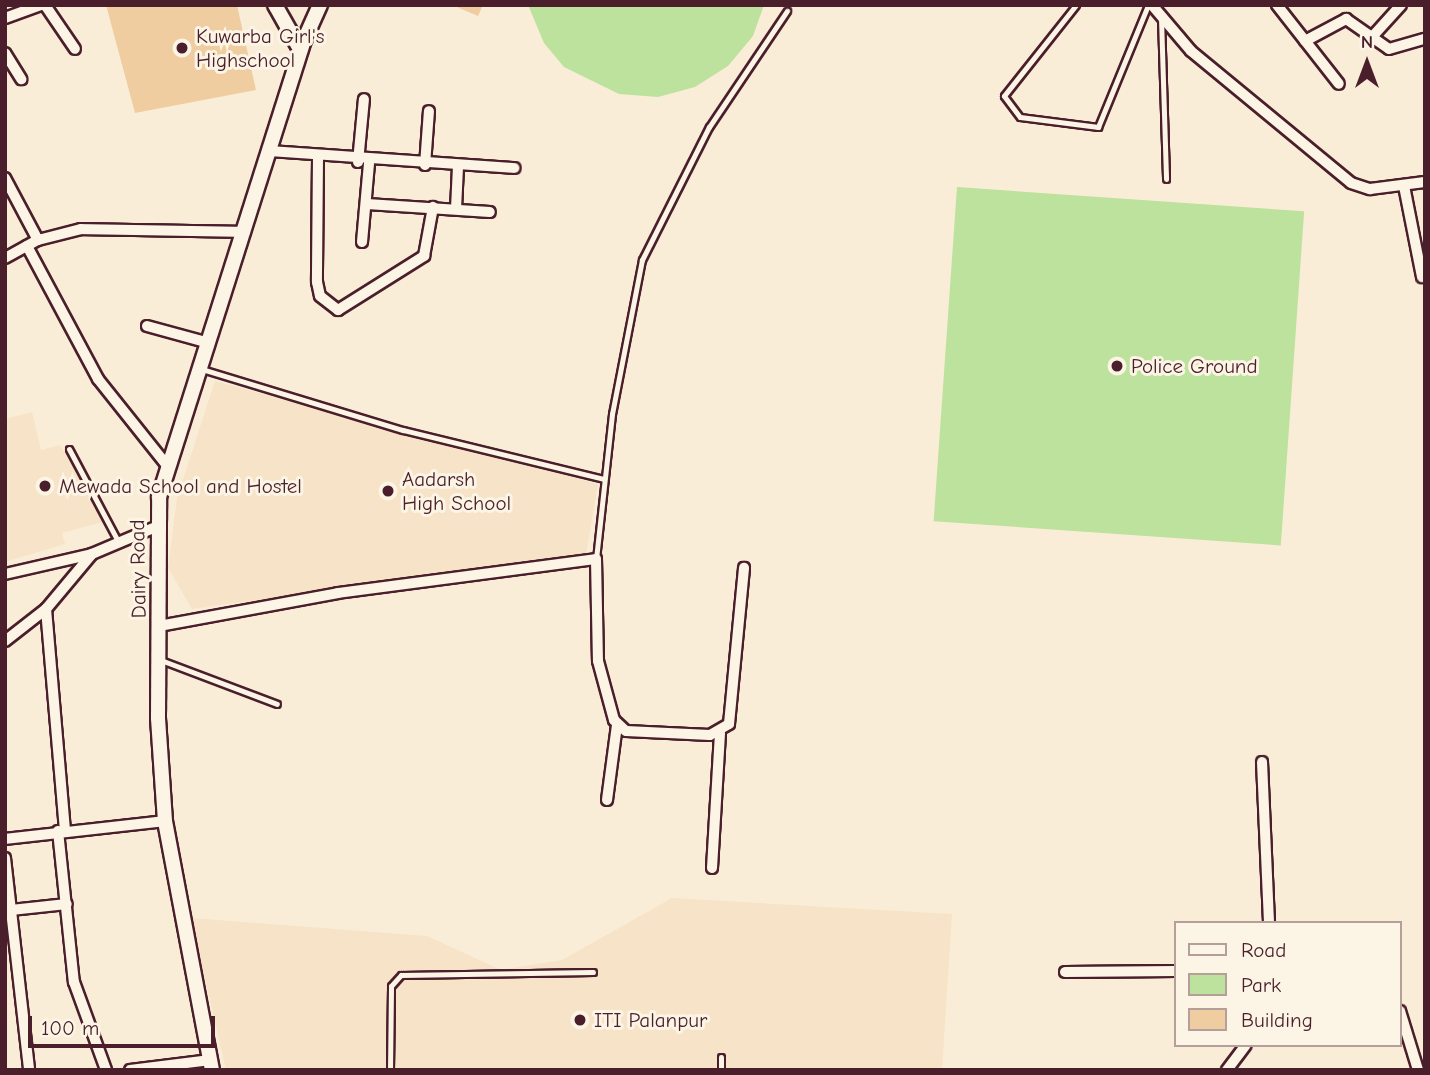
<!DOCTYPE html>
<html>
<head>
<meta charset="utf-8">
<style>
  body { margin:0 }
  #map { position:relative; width:1430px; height:1075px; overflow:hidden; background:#faedd7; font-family:"Comic Neue",sans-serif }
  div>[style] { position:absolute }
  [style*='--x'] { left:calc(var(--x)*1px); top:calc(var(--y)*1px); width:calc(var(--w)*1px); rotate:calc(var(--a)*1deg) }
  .built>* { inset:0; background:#f7e3c7 }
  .green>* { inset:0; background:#bce29d; transform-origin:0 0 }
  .building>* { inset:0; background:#f0cda1 }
  .roads { filter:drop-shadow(2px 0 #4a1f2b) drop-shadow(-2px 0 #4a1f2b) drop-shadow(0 2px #4a1f2b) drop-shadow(0 -2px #4a1f2b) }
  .service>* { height:5px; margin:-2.5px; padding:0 2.5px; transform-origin:2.5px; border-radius:2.5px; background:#fcf5e5 }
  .minor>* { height:10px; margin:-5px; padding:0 5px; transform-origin:5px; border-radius:5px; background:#fcf5e5 }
  .tertiary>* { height:14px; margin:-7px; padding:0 7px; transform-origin:7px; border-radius:7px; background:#fcf5e5 }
  .dots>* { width:19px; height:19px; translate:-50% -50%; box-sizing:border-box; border:4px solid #fcf5e5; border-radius:50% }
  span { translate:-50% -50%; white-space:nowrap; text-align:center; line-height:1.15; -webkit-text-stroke:6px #fcf5e5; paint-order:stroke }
  .poi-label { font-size:21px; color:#4a1f2b }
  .left { translate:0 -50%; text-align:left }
  .street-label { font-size:21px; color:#4a1f2b }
  .frame { position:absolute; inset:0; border:7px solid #4a1f2b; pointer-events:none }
  .legend { position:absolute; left:1174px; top:921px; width:228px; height:126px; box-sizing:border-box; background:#fcf5e5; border:2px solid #b59f9b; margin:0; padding:9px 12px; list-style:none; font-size:21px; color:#4a1f2b }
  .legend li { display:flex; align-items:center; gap:14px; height:35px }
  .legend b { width:35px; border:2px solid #b59f9b }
  .north { position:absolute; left:1332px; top:28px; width:70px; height:70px; -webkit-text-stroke:5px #fcf5e5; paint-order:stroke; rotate:0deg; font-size:19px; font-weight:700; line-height:28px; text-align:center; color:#4a1f2b }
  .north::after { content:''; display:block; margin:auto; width:24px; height:32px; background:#4a1f2b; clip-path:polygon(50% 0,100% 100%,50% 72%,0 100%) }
  .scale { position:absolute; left:28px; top:1016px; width:187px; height:32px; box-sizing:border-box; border:4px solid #4a1f2b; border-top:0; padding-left:9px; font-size:21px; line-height:24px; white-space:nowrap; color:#4a1f2b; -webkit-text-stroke:5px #fcf5e5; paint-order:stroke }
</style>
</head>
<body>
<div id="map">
  <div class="built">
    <div style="clip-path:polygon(215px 381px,598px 484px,586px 554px,192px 609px,168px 568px,177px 498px)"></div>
    <div style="clip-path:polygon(32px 412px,41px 450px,60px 445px,106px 521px,62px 533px,65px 544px,5px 562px,5px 419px)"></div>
    <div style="clip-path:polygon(672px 898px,952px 914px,942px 1070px,226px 1070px,191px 918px,427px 936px,501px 970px,562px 960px)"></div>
  </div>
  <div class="green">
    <div style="clip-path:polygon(528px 5px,764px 5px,753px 36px,728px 66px,695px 87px,658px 97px,619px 94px,564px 67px,544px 43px)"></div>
    <div style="left:957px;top:187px;width:348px;height:335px;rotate:4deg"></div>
  </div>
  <div class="building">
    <div style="clip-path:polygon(106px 5px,237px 5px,256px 90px,135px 113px)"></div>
    <div style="clip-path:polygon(452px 5px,483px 5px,478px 16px)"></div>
  </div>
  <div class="roads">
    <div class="service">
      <div style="--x:1076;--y:5;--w:116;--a:128.4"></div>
      <div style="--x:1004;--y:96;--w:26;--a:53"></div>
      <div style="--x:1020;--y:117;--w:79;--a:7.3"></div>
      <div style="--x:1098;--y:127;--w:132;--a:-67.7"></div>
      <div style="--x:1161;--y:18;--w:161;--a:88.2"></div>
      <div style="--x:202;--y:369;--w:210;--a:16.9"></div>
      <div style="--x:403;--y:430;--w:207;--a:13.7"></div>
      <div style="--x:69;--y:449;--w:104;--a:62"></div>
      <div style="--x:596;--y:559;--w:146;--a:-83.7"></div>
      <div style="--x:612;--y:414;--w:157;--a:-79"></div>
      <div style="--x:642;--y:260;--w:149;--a:-63.3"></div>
      <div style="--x:709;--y:127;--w:140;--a:-56.1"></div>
      <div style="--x:158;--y:659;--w:127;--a:20.7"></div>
      <div style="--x:721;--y:1057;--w:13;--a:90"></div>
      <div style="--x:390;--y:1070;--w:84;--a:-89.3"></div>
      <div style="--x:391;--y:986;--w:15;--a:-48"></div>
      <div style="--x:401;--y:975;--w:192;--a:-0.9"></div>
    </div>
    <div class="minor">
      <div style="--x:45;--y:5;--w:53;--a:55.7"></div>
      <div style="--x:1152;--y:5;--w:60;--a:49.7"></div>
      <div style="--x:1191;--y:51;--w:207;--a:39.5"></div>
      <div style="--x:1351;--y:183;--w:20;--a:18"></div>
      <div style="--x:1370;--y:189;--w:55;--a:-7.3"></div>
      <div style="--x:1277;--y:5;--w:100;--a:51.9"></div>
      <div style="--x:5;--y:18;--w:38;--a:-20"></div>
      <div style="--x:1372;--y:37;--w:43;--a:-47.8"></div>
      <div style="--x:1305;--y:41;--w:47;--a:-28.2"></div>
      <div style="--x:1346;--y:19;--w:52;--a:34.9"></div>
      <div style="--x:1389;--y:49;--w:37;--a:-16"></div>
      <div style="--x:5;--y:53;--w:31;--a:58"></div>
      <div style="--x:271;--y:151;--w:244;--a:4"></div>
      <div style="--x:318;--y:158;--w:124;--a:90.5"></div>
      <div style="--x:317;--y:282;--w:14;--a:78"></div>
      <div style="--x:320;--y:296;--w:23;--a:38"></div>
      <div style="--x:338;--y:310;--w:102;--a:-32.1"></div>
      <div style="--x:424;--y:256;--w:50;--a:-79.6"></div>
      <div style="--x:358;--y:162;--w:63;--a:-84.6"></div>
      <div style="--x:425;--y:165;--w:54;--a:-85.8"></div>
      <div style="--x:5;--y:178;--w:70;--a:62"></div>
      <div style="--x:1404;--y:186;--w:93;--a:78.8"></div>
      <div style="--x:367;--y:204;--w:123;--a:3.7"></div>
      <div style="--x:456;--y:209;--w:42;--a:-87.3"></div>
      <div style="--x:362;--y:242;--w:79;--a:-84.9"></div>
      <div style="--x:27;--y:246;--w:151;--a:61.9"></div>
      <div style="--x:98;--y:379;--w:114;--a:51.4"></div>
      <div style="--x:5;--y:258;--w:38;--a:-29"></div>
      <div style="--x:38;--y:240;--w:44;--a:-14.3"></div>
      <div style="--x:81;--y:229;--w:164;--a:1"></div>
      <div style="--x:147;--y:326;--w:64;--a:15.3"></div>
      <div style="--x:5;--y:574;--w:89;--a:-12.9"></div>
      <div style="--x:46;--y:609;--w:222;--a:85.1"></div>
      <div style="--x:159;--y:626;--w:182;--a:-10.4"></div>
      <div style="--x:338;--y:593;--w:260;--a:-7.5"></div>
      <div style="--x:596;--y:559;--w:102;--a:88.9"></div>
      <div style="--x:598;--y:661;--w:61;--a:74.8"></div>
      <div style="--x:614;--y:720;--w:16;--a:43"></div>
      <div style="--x:626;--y:731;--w:84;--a:2.7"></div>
      <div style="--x:710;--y:735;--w:22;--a:-30"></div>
      <div style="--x:729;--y:724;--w:157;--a:-84.5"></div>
      <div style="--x:5;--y:641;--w:52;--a:-38"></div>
      <div style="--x:46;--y:609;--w:72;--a:-50.1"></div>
      <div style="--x:92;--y:554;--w:69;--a:-22.9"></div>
      <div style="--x:1262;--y:762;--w:161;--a:87.5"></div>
      <div style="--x:607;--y:800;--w:76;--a:-82.4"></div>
      <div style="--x:58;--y:831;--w:152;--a:84"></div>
      <div style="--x:74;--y:982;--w:94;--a:70"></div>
      <div style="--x:5;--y:839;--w:161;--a:-6.4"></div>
      <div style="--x:5;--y:858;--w:213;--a:83.5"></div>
      <div style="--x:712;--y:868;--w:135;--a:-86.6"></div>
      <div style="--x:11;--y:910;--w:56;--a:-6.1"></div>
      <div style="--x:1065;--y:972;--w:111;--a:-0.5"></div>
      <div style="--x:1400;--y:1011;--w:62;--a:73"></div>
      <div style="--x:130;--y:1070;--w:81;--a:-7.1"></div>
      <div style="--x:1227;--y:1070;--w:31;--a:-53"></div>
    </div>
    <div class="tertiary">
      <div style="--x:275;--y:5;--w:51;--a:60.4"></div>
      <div style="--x:212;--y:1070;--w:253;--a:-100.7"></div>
      <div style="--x:165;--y:821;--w:103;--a:-93.9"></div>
      <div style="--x:158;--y:718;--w:221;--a:-89.7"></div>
      <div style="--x:159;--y:497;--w:474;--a:-72.4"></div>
      <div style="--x:302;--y:45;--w:44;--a:-65.8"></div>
    </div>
  </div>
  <div class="dots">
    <div style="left:182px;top:48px;background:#4a1f2b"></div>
    <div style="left:1117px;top:366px;background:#4a1f2b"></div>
    <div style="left:45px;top:486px;background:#4a1f2b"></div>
    <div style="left:388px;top:491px;background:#4a1f2b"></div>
    <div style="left:580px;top:1020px;background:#4a1f2b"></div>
  </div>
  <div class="poi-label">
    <span class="left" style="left:196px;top:48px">Kuwarba Girl's<br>Highschool</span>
    <span class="left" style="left:1131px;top:366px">Police Ground</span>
    <span class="left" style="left:402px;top:491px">Aadarsh<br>High School</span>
    <span class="left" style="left:59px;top:486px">Mewada School and Hostel</span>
    <span class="left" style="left:594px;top:1020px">ITI Palanpur</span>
  </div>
  <div class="street-label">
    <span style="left:138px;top:569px;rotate:-91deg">Dairy Road</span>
  </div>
  <div class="frame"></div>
  <ul class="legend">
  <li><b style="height:9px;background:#fcf5e5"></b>Road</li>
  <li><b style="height:19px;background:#bce29d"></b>Park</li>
  <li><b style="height:19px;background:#f0cda1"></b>Building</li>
  </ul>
  <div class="north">N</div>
  <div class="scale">100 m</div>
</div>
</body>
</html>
